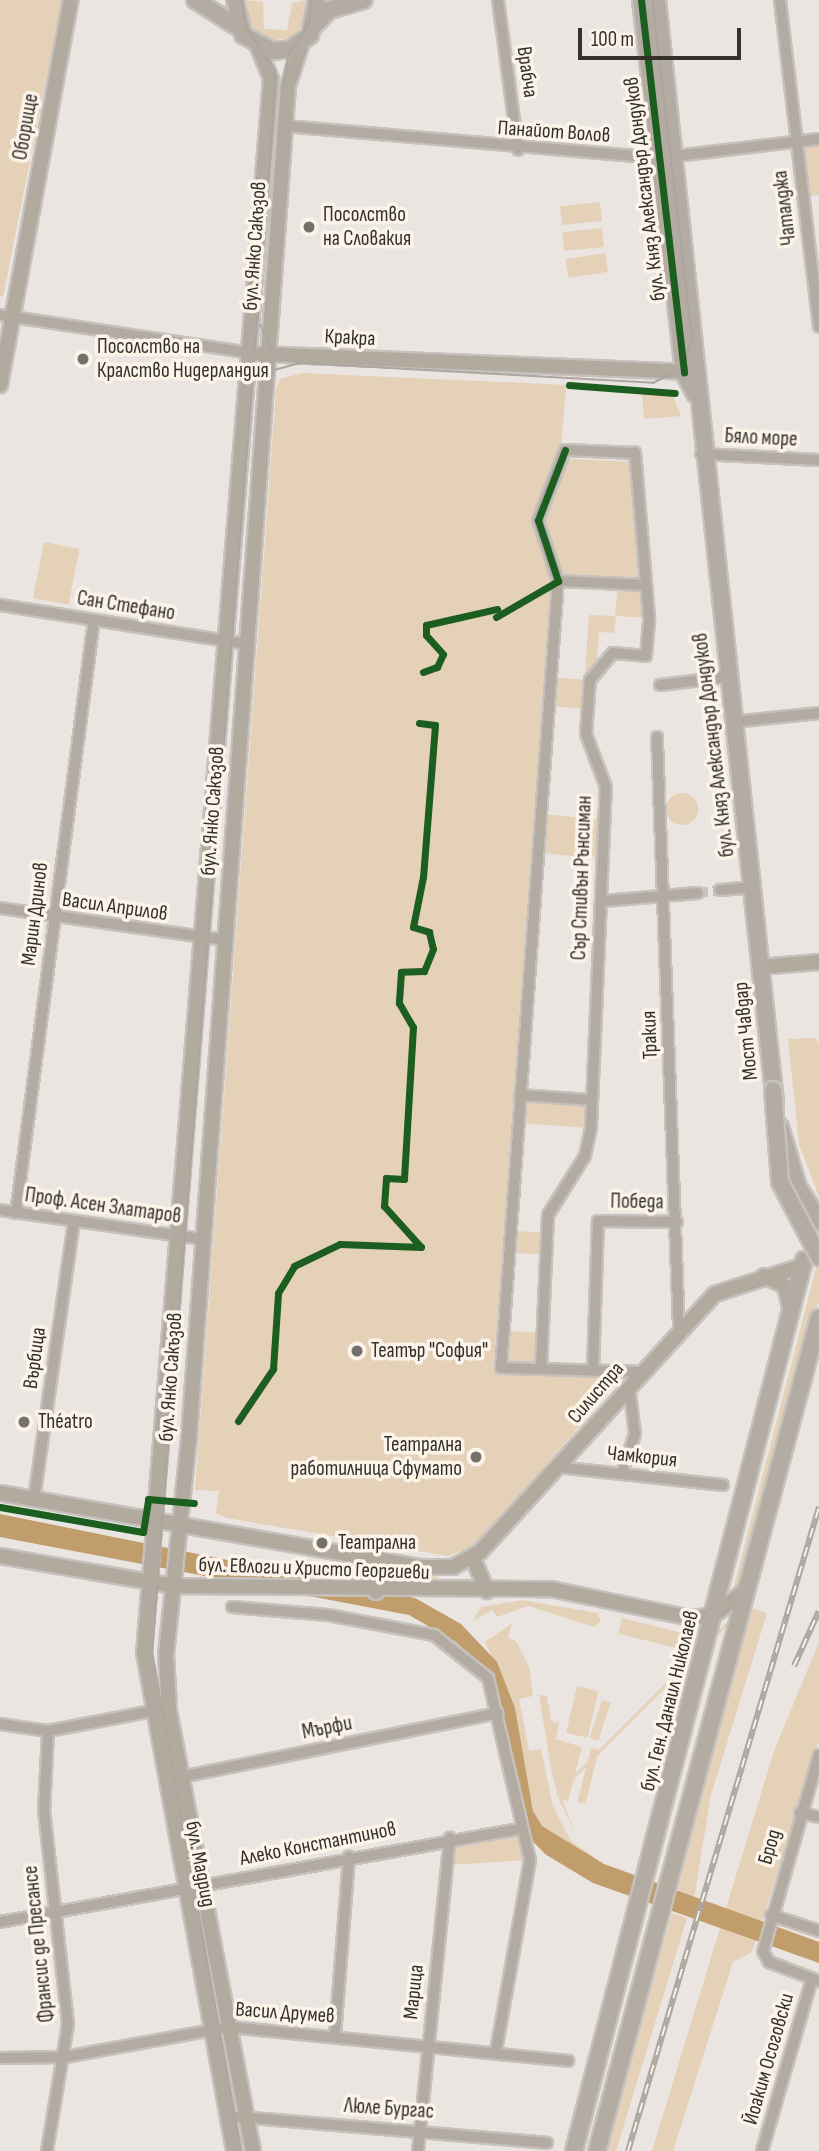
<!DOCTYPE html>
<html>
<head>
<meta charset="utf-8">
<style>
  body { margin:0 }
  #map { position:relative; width:819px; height:2151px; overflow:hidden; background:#eae5e0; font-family:"Sofia Sans Condensed",sans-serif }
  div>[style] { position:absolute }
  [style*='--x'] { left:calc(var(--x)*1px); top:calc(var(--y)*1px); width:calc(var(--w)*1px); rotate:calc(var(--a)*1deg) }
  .green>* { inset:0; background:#e5d1b8; transform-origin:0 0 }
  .round { border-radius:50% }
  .water>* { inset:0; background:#c19d6c }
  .street-tunnel>* { height:10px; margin-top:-5px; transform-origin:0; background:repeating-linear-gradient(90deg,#c6c1bc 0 10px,transparent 0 15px) }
  .primary-tunnel>* { height:16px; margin-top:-8px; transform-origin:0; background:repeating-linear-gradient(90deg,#c6c1bc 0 16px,transparent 0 24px) }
  .roads { filter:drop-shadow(2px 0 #c5c1bd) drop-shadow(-2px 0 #c5c1bd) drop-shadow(0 2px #c5c1bd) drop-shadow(0 -2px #c5c1bd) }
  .street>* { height:10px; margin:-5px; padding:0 5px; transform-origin:5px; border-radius:5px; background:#b3aba2 }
  .secondary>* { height:14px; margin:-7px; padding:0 7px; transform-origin:7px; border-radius:7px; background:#b2a99f }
  .primary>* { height:16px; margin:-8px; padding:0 8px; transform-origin:8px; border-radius:8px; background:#b4aca2 }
  .tram>* { height:2px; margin:-1px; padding:0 1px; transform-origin:1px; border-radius:1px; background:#aca6a0 }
  .rail>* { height:6px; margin-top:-3px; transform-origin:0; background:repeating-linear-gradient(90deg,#fcf3e9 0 10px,#aca6a0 0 20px); box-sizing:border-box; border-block:2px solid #aca6a0 }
  .bridges { filter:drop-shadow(2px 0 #c5c1bd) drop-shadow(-2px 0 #c5c1bd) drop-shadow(0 2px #c5c1bd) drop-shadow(0 -2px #c5c1bd) }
  .primary-bridge>* { height:16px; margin:-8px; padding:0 8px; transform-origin:8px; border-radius:8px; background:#b4aca2 }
  .cycleway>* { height:7px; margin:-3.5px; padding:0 3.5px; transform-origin:3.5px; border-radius:3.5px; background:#1b5e20 }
  .dots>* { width:19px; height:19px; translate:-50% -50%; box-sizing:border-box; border:4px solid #fcf3e9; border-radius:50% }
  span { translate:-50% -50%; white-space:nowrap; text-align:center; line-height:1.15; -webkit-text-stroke:7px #fcf3e9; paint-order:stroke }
  .street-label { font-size:21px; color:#34312d }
  .poi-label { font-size:21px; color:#34312d }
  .left { translate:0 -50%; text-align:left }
  .right { translate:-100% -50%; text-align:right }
  .scale { position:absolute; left:578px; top:28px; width:163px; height:32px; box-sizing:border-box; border:4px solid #34312d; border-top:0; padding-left:9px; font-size:21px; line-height:24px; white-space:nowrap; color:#34312d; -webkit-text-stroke:5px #fcf3e9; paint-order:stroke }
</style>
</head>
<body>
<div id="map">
  <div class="green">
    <div style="clip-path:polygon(0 0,62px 0,3px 297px,0 296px)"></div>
    <div style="clip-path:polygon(246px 0,263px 2px,264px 29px,287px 30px,292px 3px,306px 0,305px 23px,290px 38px,269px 41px,251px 29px)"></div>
    <div style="clip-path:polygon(819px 139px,819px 195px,804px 196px,797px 142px)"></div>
    <div style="left:600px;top:202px;width:19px;height:40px;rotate:84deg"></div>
    <div style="left:602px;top:228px;width:19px;height:40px;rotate:84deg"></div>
    <div style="left:605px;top:253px;width:19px;height:40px;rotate:81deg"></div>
    <div style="clip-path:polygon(302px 373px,566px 385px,560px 460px,534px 513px,553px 589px,497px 1372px,615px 1375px,619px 1381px,475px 1546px,448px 1556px,227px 1518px,216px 1513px,219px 1491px,195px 1490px,276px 390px,280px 379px)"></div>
    <div style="clip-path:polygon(642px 391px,672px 394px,681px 416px,644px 419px)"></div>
    <div style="clip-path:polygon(572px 459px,636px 462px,649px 618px,616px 616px,614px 633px,599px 632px,596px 674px,585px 673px,589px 615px,615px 616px,618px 584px,558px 581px,539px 528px,563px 462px)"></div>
    <div style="left:44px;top:542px;width:36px;height:57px;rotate:11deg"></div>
    <div style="left:552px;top:677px;width:38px;height:29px;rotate:5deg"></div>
    <div class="round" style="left:666px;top:793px;width:32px;height:32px"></div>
    <div style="left:541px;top:814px;width:64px;height:39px;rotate:5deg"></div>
    <div style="clip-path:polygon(815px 1038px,819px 1045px,819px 1197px,799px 1144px,788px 1039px)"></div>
    <div style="left:520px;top:1095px;width:72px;height:28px;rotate:4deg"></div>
    <div style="left:510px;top:1231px;width:37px;height:22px;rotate:2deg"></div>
    <div style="clip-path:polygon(819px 1257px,819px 1300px,739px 1588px,732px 1594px)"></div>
    <div style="left:506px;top:1331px;width:37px;height:34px;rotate:3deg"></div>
    <div style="clip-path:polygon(339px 1561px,368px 1565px,367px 1582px,315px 1580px)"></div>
    <div style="clip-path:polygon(384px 1568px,438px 1577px,439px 1585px,380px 1584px,376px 1572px)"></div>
    <div style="clip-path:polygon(522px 1600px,597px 1613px,601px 1621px,594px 1627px,528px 1606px,497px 1617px,492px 1610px,473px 1621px,481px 1607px)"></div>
    <div style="clip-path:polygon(750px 1608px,767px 1613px,711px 1795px,694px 1899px,677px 1893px)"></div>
    <div style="left:622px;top:1618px;width:62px;height:16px;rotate:14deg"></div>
    <div style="clip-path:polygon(512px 1623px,508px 1638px,516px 1641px,529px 1667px,533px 1696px,519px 1699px,529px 1751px,541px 1749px,553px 1806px,571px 1841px,604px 1864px,593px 1883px,562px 1864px,534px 1814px,513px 1701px,485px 1642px)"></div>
    <div style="left:726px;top:1623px;width:3px;height:241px;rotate:45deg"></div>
    <div style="clip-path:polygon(819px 1642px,819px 1741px,762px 1922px,734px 1912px,728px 1931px,756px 1941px,752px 1952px,733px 1962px,673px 2151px,652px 2151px,774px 1751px)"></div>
    <div style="left:577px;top:1686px;width:22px;height:48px;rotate:13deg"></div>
    <div style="clip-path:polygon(539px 1695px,547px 1696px,551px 1721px,559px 1723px,556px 1739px,582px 1747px,568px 1801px,562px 1800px,575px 1832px,560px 1802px,551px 1769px)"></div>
    <div style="left:602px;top:1700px;width:9px;height:40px;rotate:18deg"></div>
    <div style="left:591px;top:1748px;width:8px;height:56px;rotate:14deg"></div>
    <div style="clip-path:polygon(519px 1829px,530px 1860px,447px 1865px,450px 1838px)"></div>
    <div style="clip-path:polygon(672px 1913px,687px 1918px,616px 2151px,607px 2151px)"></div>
  </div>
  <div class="water">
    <div style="clip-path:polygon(0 1514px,415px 1598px,461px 1624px,497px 1662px,515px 1708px,533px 1811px,542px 1826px,604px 1864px,819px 1942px,819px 1963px,593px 1883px,545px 1854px,524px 1832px,480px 1666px,456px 1642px,409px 1615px,0 1537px)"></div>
  </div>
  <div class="street-tunnel">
    <div style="--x:698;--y:893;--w:22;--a:-8"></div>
  </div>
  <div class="primary-tunnel">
    <div style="--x:818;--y:1232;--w:3;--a:-72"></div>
  </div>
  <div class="roads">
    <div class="street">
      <div style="--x:498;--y:0;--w:151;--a:82.4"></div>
      <div style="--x:780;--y:0;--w:329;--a:83.2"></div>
      <div style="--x:285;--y:126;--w:375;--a:4.9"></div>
      <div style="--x:659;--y:158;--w:161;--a:-6.8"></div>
      <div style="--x:0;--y:315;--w:253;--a:8.6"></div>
      <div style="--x:701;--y:454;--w:118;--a:2.9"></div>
      <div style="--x:558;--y:581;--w:88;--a:2.6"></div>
      <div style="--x:0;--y:605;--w:249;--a:9"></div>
      <div style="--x:660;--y:685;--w:67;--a:-6.8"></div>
      <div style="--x:733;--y:722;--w:86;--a:-6"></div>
      <div style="--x:657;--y:737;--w:594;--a:87.88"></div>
      <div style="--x:720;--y:890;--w:32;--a:-5"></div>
      <div style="--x:604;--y:901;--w:94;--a:-4.9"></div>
      <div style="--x:0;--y:908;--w:226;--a:8.1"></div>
      <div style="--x:520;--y:1095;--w:72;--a:4"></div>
      <div style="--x:0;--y:1210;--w:203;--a:8.2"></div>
      <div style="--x:16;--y:1213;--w:598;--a:-82.51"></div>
      <div style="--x:541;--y:1369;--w:154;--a:-87.4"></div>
      <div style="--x:548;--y:1215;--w:70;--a:-57.9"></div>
      <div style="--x:585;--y:1156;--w:30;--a:-78"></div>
      <div style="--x:591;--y:1127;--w:340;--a:-87.5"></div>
      <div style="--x:606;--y:787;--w:57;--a:-110.7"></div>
      <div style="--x:586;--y:734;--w:54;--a:-85.8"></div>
      <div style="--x:590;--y:680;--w:35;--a:-50"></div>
      <div style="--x:613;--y:653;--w:33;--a:5"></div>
      <div style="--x:646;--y:656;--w:38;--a:-85"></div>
      <div style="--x:649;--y:618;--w:166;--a:-94.8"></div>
      <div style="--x:635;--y:453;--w:70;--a:-177.5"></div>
      <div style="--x:565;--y:450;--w:75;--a:111.1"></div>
      <div style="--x:538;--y:520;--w:64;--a:71.8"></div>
      <div style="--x:558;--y:581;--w:789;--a:94.14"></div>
      <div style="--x:501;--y:1368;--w:141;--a:1.6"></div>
      <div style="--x:593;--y:1371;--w:150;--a:-88.1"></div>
      <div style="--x:598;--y:1221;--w:79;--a:0.7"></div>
      <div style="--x:557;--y:1467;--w:167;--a:6.2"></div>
      <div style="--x:622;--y:1474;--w:42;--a:-72"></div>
      <div style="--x:635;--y:1434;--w:48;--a:-97.1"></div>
      <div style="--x:34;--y:1499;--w:279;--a:-81.8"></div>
      <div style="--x:232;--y:1607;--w:96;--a:4.8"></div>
      <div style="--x:328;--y:1615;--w:108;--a:10.7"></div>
      <div style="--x:434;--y:1635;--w:69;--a:38.5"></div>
      <div style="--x:488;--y:1678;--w:187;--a:77"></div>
      <div style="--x:530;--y:1860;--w:193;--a:100.1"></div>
      <div style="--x:0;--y:1724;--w:49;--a:8.3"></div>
      <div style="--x:48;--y:1731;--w:112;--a:-10.8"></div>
      <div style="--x:819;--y:1755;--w:204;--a:105.9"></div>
      <div style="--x:763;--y:1951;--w:13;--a:61"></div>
      <div style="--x:769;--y:1962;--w:53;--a:20.8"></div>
      <div style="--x:176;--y:1778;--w:328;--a:-11.4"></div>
      <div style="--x:800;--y:1813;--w:19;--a:12"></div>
      <div style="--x:771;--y:1915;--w:51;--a:18.4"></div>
      <div style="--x:0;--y:1922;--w:527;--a:-10.16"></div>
      <div style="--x:335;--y:2035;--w:179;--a:-85.5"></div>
      <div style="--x:0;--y:2058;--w:65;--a:-0.9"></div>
      <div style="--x:65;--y:2057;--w:167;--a:-10.4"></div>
      <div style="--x:229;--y:2027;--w:341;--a:5.7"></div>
      <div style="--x:227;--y:2116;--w:321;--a:4.8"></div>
      <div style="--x:47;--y:2151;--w:129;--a:-80.6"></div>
      <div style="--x:68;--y:2024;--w:214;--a:-96.4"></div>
      <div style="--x:44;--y:1811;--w:80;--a:-87.1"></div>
      <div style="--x:418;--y:2151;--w:315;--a:-84.2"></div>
      <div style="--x:762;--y:2151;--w:179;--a:-73.8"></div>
    </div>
    <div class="secondary">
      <div style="--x:261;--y:354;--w:434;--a:2.4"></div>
      <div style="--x:0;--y:385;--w:391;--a:-79.6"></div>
      <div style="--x:760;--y:967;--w:59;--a:-4.8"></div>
      <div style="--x:764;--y:1276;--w:23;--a:25"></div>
      <div style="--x:785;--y:1286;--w:22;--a:77"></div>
      <div style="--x:0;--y:1493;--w:426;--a:10"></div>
      <div style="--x:420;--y:1567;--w:33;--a:0"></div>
      <div style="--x:453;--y:1567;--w:31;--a:-29"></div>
      <div style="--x:480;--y:1552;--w:349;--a:-47.7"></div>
      <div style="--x:715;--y:1294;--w:91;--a:-17.8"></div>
      <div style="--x:0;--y:1556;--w:177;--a:9.8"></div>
      <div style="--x:174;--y:1586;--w:377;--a:0.5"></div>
      <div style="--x:551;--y:1589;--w:143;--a:11.7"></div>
      <div style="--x:691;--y:1618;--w:23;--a:-7"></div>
      <div style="--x:714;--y:1615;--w:41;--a:-38"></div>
      <div style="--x:473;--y:1558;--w:36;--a:67"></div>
      <div style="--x:376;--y:1592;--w:16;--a:-108"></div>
      <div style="--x:371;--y:1577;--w:21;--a:-53"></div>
      <div style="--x:234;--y:2151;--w:506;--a:-100.24"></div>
      <div style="--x:144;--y:1653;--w:1579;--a:-85.39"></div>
      <div style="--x:271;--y:79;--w:35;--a:-112"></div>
      <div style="--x:253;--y:2151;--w:450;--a:-100.8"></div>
      <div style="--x:169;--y:1709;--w:55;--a:-93.1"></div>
      <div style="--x:166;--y:1654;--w:218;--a:-83.9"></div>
      <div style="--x:189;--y:1437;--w:1355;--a:-85.81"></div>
      <div style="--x:288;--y:86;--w:46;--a:-72.3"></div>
    </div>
    <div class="primary">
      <div style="--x:195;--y:0;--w:51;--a:32.1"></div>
      <div style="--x:235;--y:0;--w:36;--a:77"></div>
      <div style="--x:243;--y:35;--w:34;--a:28"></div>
      <div style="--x:273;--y:51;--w:18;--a:-6"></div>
      <div style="--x:291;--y:49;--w:24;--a:-36"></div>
      <div style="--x:310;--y:35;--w:36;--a:-79"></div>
      <div style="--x:641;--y:0;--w:375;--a:83.4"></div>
      <div style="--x:684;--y:373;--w:24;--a:62"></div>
      <div style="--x:657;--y:0;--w:1108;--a:83.89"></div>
      <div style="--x:315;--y:25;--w:21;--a:-47"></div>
      <div style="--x:329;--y:10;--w:36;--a:-16"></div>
      <div style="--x:780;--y:1127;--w:63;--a:73.3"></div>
      <div style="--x:798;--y:1187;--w:40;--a:58"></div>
      <div style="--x:574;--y:2151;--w:920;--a:-75.53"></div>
      <div style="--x:597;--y:2151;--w:862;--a:-75.08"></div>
    </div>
  </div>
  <div class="tram">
    <div style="--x:283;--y:85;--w:29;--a:-80"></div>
    <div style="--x:288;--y:56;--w:40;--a:-57.1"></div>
    <div style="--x:310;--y:22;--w:22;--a:-87"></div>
    <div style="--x:260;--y:325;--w:25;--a:64"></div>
    <div style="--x:271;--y:348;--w:29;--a:29"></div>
    <div style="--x:260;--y:394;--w:28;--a:-60"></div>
    <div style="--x:274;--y:370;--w:27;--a:-15"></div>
    <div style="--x:300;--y:363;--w:354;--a:3.2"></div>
    <div style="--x:653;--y:383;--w:34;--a:-27"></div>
    <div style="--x:683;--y:368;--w:31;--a:-73"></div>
    <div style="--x:692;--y:338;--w:340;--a:-96.7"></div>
    <div style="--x:241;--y:2151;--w:506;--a:-100.13"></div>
    <div style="--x:152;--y:1653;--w:1513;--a:-85.49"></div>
    <div style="--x:271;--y:145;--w:75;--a:-86.9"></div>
    <div style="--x:275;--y:70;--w:53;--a:-124.3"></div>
    <div style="--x:245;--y:26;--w:26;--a:-97"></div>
  </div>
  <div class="rail">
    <div style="--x:794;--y:1666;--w:60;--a:-65.6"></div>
    <div style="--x:628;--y:2151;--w:672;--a:-73.48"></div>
  </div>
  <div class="bridges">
    <div class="primary-bridge">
      <div style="--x:773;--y:1090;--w:92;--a:85.6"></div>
      <div style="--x:780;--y:1182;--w:85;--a:62.5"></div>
    </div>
  </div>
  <div class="cycleway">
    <div style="--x:641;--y:0;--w:375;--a:83.4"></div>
    <div style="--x:569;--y:385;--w:106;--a:4.3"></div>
    <div style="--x:496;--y:617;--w:72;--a:-30.1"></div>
    <div style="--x:558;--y:581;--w:64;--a:-108.2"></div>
    <div style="--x:538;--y:520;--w:75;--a:-68.9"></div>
    <div style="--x:423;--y:672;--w:15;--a:-20"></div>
    <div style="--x:437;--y:667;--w:14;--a:-65"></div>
    <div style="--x:443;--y:654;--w:25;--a:-132"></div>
    <div style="--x:426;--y:635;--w:10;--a:-90"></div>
    <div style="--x:426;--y:625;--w:73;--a:-12.7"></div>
    <div style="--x:419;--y:723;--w:16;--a:7"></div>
    <div style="--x:435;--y:725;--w:152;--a:94.5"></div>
    <div style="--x:423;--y:877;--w:51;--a:101.3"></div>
    <div style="--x:413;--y:927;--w:17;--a:17"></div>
    <div style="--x:429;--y:932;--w:17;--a:77"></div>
    <div style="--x:433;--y:949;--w:24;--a:112"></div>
    <div style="--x:424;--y:971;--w:23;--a:178"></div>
    <div style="--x:401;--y:972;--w:31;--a:94"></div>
    <div style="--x:399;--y:1003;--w:28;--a:60"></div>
    <div style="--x:413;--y:1027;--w:152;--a:93.4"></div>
    <div style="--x:404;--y:1179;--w:18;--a:-177"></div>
    <div style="--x:386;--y:1178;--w:28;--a:94"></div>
    <div style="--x:384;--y:1206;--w:55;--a:47.9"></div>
    <div style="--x:238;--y:1421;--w:63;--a:-56.1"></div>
    <div style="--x:273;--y:1369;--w:76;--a:-86.2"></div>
    <div style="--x:278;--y:1293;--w:31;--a:-59"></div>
    <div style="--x:294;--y:1266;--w:51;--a:-25.6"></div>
    <div style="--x:340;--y:1244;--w:81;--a:2.1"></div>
    <div style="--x:0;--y:1507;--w:145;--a:9.9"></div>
    <div style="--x:143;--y:1532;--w:33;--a:-81"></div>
    <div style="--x:148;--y:1499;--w:46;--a:5"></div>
  </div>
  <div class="dots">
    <div style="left:309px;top:227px;background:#74706c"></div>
    <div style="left:83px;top:359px;background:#74706c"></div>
    <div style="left:357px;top:1351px;background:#74706c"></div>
    <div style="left:24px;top:1422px;background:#74706c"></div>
    <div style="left:476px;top:1457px;background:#74706c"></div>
    <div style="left:322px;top:1543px;background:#74706c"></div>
  </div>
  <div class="street-label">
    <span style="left:527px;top:72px;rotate:82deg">Врабча</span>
    <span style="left:26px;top:127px;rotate:-80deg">Оборище</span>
    <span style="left:554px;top:132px;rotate:4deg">Панайот Волов</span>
    <span style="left:645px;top:189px;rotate:-97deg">бул. Княз Александър Дондуков</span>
    <span style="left:785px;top:208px;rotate:-97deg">Чаталджа</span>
    <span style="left:255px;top:246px;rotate:-86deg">бул. Янко Сакъзов</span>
    <span style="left:350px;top:338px;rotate:3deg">Кракра</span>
    <span style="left:761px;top:438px;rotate:3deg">Бяло море</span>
    <span style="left:126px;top:606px;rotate:9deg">Сан Стефано</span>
    <span style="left:714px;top:745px;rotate:-97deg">бул. Княз Александър Дондуков</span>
    <span style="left:213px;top:811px;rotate:-86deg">бул. Янко Сакъзов</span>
    <span style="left:582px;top:878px;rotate:-88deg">Сър Стивън Рънсиман</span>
    <span style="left:115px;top:907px;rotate:8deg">Васил Априлов</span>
    <span style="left:35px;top:914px;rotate:-83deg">Марин Дринов</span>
    <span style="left:746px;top:1031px;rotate:-96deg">Мост Чавдар</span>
    <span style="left:650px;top:1035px;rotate:-92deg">Тракия</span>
    <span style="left:637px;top:1202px;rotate:1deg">Победа</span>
    <span style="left:103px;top:1206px;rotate:8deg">Проф. Асен Златаров</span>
    <span style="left:35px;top:1358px;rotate:-82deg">Върбица</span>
    <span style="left:171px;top:1377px;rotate:-86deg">бул. Янко Сакъзов</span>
    <span style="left:596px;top:1393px;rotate:-49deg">Силистра</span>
    <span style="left:642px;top:1457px;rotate:6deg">Чамкория</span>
    <span style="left:314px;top:1569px;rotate:2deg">бул. Евлоги и Христо Георгиеви</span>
    <span style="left:670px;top:1701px;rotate:-76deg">бул. Ген. Данаил Николаев</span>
    <span style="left:327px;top:1728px;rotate:-11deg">Мърфи</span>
    <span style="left:318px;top:1844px;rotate:-11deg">Алеко Константинов</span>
    <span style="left:770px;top:1847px;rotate:-74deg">Брод</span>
    <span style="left:200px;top:1864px;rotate:79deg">бул. Мадрид</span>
    <span style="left:39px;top:1944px;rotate:-96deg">Франсис де Пресансе</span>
    <span style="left:414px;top:1992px;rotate:-84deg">Марица</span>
    <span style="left:285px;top:2013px;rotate:4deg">Васил Друмев</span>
    <span style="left:769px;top:2059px;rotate:-74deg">Йоаким Осоговски</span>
    <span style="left:389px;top:2109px;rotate:4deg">Люле Бургас</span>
  </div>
  <div class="poi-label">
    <span class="left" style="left:323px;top:227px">Посолство<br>на Словакия</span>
    <span class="left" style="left:97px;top:359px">Посолство на<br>Кралство Нидерландия</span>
    <span class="left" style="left:371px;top:1351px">Театър "София"</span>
    <span class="left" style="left:38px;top:1422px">Théatro</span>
    <span class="right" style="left:462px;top:1457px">Театрална<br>работилница Сфумато</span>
    <span class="left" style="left:338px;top:1543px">Театрална</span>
  </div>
  <div class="scale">100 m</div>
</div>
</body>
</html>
